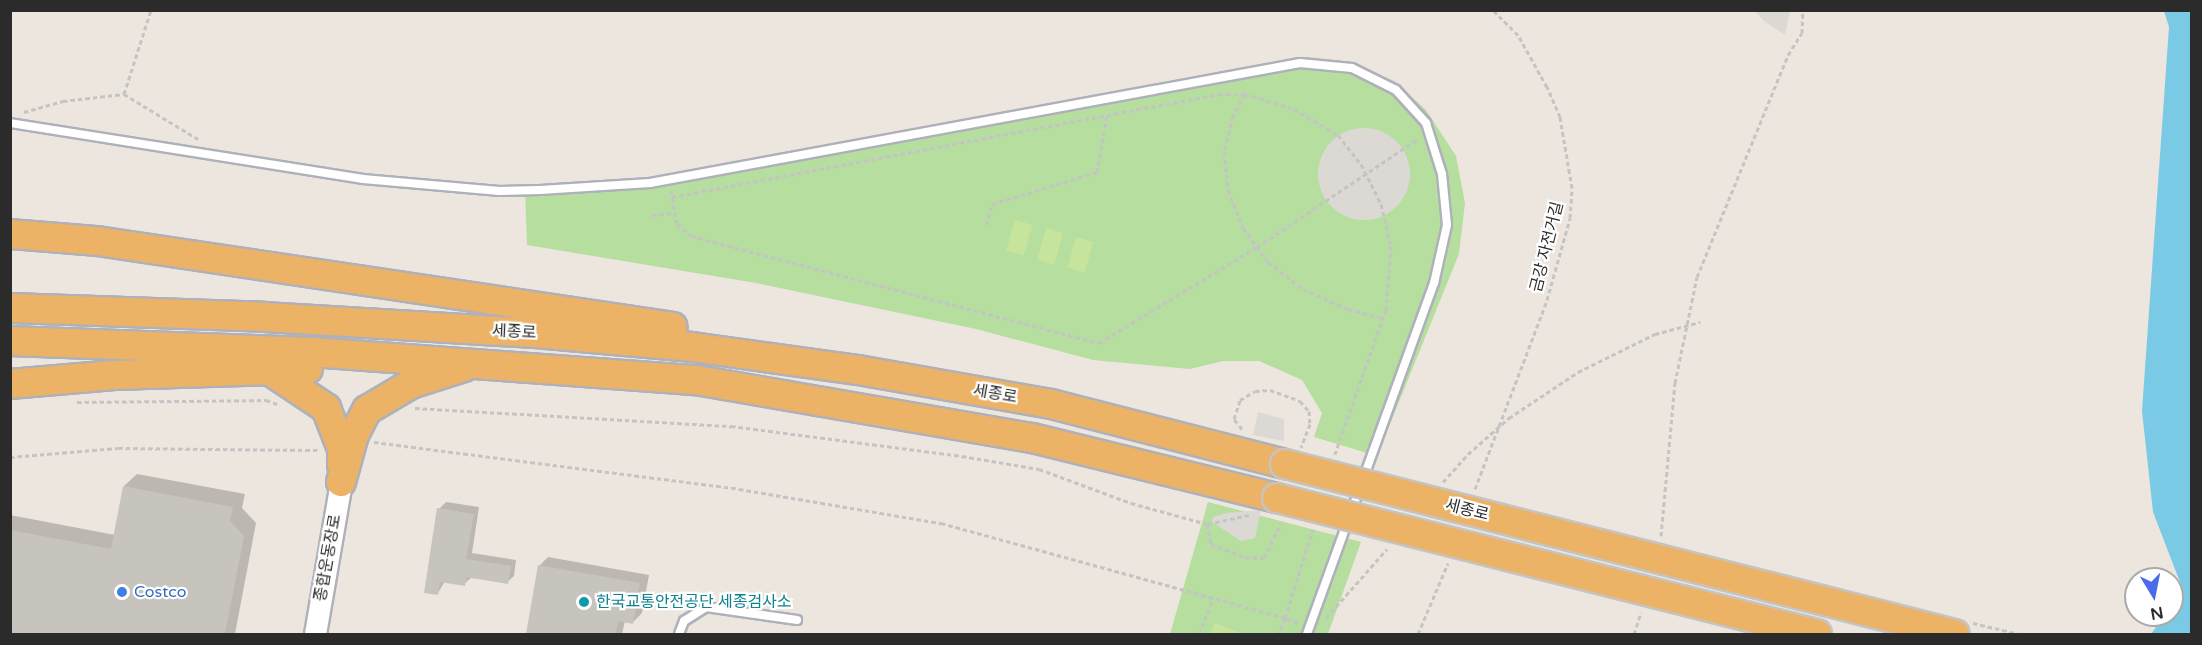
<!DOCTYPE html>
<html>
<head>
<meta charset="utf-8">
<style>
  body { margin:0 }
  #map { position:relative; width:2202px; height:645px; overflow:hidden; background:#ece6de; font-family:"Varela Round","Noto Sans KR",sans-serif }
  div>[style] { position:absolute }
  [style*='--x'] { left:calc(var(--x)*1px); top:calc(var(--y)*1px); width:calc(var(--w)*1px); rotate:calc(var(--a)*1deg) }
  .green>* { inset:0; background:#b5de9f }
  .pitch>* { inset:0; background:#c6e49c; transform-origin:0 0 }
  .plaza>* { inset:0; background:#dcd9d5 }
  .round { border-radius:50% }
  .water>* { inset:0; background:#7acae5 }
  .shadow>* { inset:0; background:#0003 }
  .building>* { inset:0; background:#c7c3bd }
  .path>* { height:3px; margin-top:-1.5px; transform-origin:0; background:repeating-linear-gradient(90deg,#c4c4c4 0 4.5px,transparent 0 7.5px) }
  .roads { filter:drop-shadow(2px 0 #afb1ba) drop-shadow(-2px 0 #afb1ba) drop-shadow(0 2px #afb1ba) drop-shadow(0 -2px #afb1ba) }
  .service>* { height:8px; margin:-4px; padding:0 4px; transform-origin:4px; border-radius:4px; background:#fff }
  .tertiary>* { height:21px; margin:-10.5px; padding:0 10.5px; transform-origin:10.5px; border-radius:10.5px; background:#fff }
  .trunk>* { height:28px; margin:-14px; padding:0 14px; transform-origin:14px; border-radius:14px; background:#ecb366 }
  .path-bridge>* { height:3px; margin-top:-1.5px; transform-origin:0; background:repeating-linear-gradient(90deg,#c4c4c4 0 4.5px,transparent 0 7.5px) }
  .bridges { filter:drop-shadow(2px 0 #c4c4c4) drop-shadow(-2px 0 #c4c4c4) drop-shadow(0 2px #c4c4c4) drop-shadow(0 -2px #c4c4c4) }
  .trunk-bridge>* { height:28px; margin:-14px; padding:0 14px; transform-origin:14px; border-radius:14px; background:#ecb366 }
  .dots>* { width:16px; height:16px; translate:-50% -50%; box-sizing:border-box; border:3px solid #fff; border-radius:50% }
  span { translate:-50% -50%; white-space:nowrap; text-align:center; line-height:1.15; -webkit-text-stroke:4.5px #fff; paint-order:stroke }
  .street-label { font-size:16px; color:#2b2b2b }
  .shop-label { font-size:16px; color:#366cbe }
  .left { translate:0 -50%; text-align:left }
  .culture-label { font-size:16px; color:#0d838f }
  .frame { position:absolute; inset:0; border:12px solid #2b2b2b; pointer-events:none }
  .north { position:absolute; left:2124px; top:567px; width:60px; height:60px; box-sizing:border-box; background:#fff; border:2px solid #aaa; border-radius:50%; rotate:170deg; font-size:16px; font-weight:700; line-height:24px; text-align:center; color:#2b2b2b }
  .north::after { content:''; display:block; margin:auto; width:21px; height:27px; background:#4b6bec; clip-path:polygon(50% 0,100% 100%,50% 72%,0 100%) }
</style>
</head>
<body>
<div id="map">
  <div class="green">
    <div style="clip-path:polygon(1307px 57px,1345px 61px,1394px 81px,1426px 110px,1456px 156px,1465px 203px,1459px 254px,1377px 456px,1314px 437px,1322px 413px,1302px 380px,1259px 361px,1223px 361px,1190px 369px,1093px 360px,976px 329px,756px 283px,527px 245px,525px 187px,667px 177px,972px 123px)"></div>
    <div style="clip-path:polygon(1208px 502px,1361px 542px,1328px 634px,1170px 634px)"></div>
  </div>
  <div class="pitch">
    <div style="left:1015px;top:220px;width:18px;height:32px;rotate:16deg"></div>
    <div style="left:1046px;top:228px;width:18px;height:33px;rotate:16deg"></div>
    <div style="left:1076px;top:237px;width:18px;height:32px;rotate:16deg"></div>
    <div style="clip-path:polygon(1215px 623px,1243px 634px,1210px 634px)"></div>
  </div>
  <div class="plaza">
    <div style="clip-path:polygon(1755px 11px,1790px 11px,1785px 35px,1764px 21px)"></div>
    <div class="round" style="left:1318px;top:128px;width:92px;height:92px"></div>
    <div style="clip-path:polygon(1258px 412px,1284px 419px,1284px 441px,1253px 435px)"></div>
    <div style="clip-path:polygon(1261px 510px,1255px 538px,1241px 541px,1212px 522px,1213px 517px,1227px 513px)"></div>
  </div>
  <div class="water">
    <div style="clip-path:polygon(2164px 11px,2192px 11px,2191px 634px,2151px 634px,2165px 615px,2172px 615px,2172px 605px,2183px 590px,2153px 512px,2142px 411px,2169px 27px)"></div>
  </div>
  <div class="shadow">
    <div style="clip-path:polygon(137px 474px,245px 494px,242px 508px,256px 523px,235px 634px,10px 634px,10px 515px,115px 535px,124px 486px)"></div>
    <div style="clip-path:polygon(446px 502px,479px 507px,472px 553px,516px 560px,514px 576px,507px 582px,471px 578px,464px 584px,445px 581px,438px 593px,439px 509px)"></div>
    <div style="clip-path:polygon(548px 557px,649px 575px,642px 613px,633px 622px,625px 621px,622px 634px,527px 634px,539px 566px)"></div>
  </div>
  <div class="building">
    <div style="clip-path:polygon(123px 486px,233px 507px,230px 521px,244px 536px,225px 634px,10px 634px,10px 530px,111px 549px)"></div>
    <div style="clip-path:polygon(437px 508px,474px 514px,466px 559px,511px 566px,508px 584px,466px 577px,465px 586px,440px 582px,438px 595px,424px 593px)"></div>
    <div style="clip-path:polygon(538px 565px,640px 583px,633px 624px,618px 621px,616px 634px,526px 634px)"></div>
  </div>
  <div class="path">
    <div style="--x:124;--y:94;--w:88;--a:-72.2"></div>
    <div style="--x:1245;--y:94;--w:25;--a:119"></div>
    <div style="--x:1233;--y:116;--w:37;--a:104"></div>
    <div style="--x:1224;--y:152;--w:38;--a:84"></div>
    <div style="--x:1228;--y:190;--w:41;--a:68.5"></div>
    <div style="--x:1243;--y:228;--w:42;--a:53.7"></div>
    <div style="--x:1268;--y:262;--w:44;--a:37.6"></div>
    <div style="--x:1303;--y:289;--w:49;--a:24"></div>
    <div style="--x:1348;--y:309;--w:34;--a:15"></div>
    <div style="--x:24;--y:112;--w:41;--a:-15.8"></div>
    <div style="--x:63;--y:101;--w:61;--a:-6.5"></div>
    <div style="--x:124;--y:94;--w:87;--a:31.3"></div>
    <div style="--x:671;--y:190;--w:35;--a:80"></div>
    <div style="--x:677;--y:224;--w:18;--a:41"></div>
    <div style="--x:691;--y:236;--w:422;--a:14.7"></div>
    <div style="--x:1099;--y:343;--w:185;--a:-31.3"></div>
    <div style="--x:1257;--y:247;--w:194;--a:-33.9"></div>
    <div style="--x:672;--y:197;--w:557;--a:-10.66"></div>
    <div style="--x:1219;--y:94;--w:26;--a:0"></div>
    <div style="--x:1245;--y:94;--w:51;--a:17"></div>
    <div style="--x:1294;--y:109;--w:51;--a:30.6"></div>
    <div style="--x:1338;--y:135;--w:37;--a:52"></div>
    <div style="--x:1361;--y:164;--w:45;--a:63.4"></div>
    <div style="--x:1381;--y:204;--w:43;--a:76.6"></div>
    <div style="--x:1391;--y:246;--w:63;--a:94.5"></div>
    <div style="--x:1386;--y:309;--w:154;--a:109.4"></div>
    <div style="--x:652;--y:215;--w:23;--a:-5"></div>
    <div style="--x:986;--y:225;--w:22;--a:-74"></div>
    <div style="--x:992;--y:204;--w:110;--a:-16.9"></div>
    <div style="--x:1097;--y:172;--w:58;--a:-80"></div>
    <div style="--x:77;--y:402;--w:189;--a:-0.6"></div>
    <div style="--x:266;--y:400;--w:12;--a:20"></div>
    <div style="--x:415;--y:408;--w:317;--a:3.3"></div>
    <div style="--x:731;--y:426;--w:233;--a:7.4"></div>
    <div style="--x:962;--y:456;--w:78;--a:9.6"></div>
    <div style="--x:1039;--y:469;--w:98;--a:20.3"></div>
    <div style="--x:1131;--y:503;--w:79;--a:15.4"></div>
    <div style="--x:1242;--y:429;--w:13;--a:-129"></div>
    <div style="--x:1234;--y:419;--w:20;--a:-72"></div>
    <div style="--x:1240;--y:400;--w:17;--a:-31"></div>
    <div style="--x:1255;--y:391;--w:15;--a:-4"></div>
    <div style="--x:1270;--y:390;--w:32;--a:20"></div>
    <div style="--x:1300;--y:401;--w:13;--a:48"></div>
    <div style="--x:1309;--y:411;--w:13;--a:86"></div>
    <div style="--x:1310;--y:424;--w:25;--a:111"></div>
    <div style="--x:374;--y:442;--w:368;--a:7.3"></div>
    <div style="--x:739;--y:489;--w:205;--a:9.6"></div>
    <div style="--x:941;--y:523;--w:357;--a:15.4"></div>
    <div style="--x:1285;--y:618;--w:17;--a:114"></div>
    <div style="--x:10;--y:457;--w:108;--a:-4.8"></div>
    <div style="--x:118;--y:448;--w:202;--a:0.6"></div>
    <div style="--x:1443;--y:482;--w:38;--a:-48"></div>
    <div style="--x:1468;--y:454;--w:55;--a:-41.3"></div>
    <div style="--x:1509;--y:418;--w:83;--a:-33.7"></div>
    <div style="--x:1578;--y:372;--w:86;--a:-26.3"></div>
    <div style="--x:1655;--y:334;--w:47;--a:-14.9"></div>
    <div style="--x:1475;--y:489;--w:202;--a:-69.1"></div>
    <div style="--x:1547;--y:300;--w:85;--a:-74.3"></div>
    <div style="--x:1570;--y:218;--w:30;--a:-86"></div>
    <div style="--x:1572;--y:188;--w:72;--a:-99.6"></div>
    <div style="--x:1560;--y:117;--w:33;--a:-113"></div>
    <div style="--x:1547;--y:87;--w:60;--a:-119.1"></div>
    <div style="--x:1518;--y:35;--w:35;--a:-135"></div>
    <div style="--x:1249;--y:515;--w:43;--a:167.9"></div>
    <div style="--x:1207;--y:524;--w:20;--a:79"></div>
    <div style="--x:1211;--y:544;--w:36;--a:21"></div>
    <div style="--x:1245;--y:557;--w:19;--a:3"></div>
    <div style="--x:1264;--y:558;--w:39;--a:-64"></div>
    <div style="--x:1661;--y:536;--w:154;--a:-84.8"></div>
    <div style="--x:1675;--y:383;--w:108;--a:-78.3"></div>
    <div style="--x:1697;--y:277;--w:240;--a:-67.7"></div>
    <div style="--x:1788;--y:55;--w:26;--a:-58"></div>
    <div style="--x:1802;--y:33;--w:23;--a:-88"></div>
    <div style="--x:1326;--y:618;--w:92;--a:-48.5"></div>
    <div style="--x:1298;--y:623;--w:14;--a:-159"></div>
    <div style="--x:1285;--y:618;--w:93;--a:-72.5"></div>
    <div style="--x:1199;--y:634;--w:38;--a:-68"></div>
    <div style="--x:1418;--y:634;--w:77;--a:-67.1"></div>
    <div style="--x:1634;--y:634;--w:23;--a:-72"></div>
  </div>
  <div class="roads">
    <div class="service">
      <div style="--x:10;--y:123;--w:357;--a:9"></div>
      <div style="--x:363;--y:179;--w:137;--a:5"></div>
      <div style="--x:499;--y:191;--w:41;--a:-1.4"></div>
      <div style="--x:540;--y:190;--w:110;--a:-3.6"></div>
      <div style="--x:650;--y:183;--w:661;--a:-10.46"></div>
      <div style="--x:1300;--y:63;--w:52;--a:5.5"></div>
      <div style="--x:1352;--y:68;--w:49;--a:26.6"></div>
      <div style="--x:1396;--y:90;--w:45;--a:47.7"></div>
      <div style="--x:1426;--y:123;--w:53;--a:72.6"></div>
      <div style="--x:1442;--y:174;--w:51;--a:84.4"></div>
      <div style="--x:1447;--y:225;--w:59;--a:102.6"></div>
      <div style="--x:1434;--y:283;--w:373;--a:109.9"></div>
      <div style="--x:679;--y:634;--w:14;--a:-69"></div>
      <div style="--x:684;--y:621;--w:26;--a:-32"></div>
      <div style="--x:706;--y:607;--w:92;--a:8.1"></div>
    </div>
    <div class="tertiary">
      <div style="--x:315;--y:634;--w:154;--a:-80.3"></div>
    </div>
    <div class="trunk">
      <div style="--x:10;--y:234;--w:87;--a:4.6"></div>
      <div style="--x:97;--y:241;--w:582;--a:8.49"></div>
      <div style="--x:10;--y:308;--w:254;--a:2"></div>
      <div style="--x:264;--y:317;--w:283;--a:3.4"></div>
      <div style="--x:546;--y:334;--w:147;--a:5.1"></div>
      <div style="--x:692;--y:347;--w:168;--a:7.9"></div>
      <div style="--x:858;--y:370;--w:196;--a:10"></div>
      <div style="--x:1051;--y:404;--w:242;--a:14.4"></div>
      <div style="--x:10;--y:341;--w:301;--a:2.1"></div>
      <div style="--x:311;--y:352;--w:386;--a:4.2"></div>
      <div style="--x:696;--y:380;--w:341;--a:9.8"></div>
      <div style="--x:1032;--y:438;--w:252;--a:13.8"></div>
      <div style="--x:269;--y:370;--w:69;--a:33.7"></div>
      <div style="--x:326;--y:408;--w:44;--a:68.7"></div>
      <div style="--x:342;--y:449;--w:16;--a:90"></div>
      <div style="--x:10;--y:384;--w:105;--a:-4.9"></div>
      <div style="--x:115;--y:375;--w:193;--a:-1.8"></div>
      <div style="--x:341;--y:482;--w:49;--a:-74.5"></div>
      <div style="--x:354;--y:435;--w:28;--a:-63"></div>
      <div style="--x:367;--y:410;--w:51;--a:-30.6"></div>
      <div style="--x:411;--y:384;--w:56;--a:-17.8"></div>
    </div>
  </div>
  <div class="path-bridge">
    <div style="--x:1973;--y:623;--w:47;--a:13.4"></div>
  </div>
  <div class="bridges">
    <div class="trunk-bridge">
      <div style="--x:1285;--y:464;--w:691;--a:14.24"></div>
      <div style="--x:1277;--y:498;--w:557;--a:14.14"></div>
    </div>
  </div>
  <div class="dots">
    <div style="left:122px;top:592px;background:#3f7fe0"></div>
    <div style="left:584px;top:602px;background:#0f9aa8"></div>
  </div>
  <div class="street-label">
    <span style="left:1547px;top:247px;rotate:-76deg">금강 자전거길</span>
    <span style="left:514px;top:332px;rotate:3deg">세종로</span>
    <span style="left:995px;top:394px;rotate:10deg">세종로</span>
    <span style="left:1467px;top:510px;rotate:14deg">세종로</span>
    <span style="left:328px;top:558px;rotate:-80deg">종합운동장로</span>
  </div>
  <div class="shop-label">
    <span class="left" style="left:134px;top:592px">Costco</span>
  </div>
  <div class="culture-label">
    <span class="left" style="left:596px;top:602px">한국교통안전공단 세종검사소</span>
  </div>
  <div class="frame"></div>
  <div class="north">N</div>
</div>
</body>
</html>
